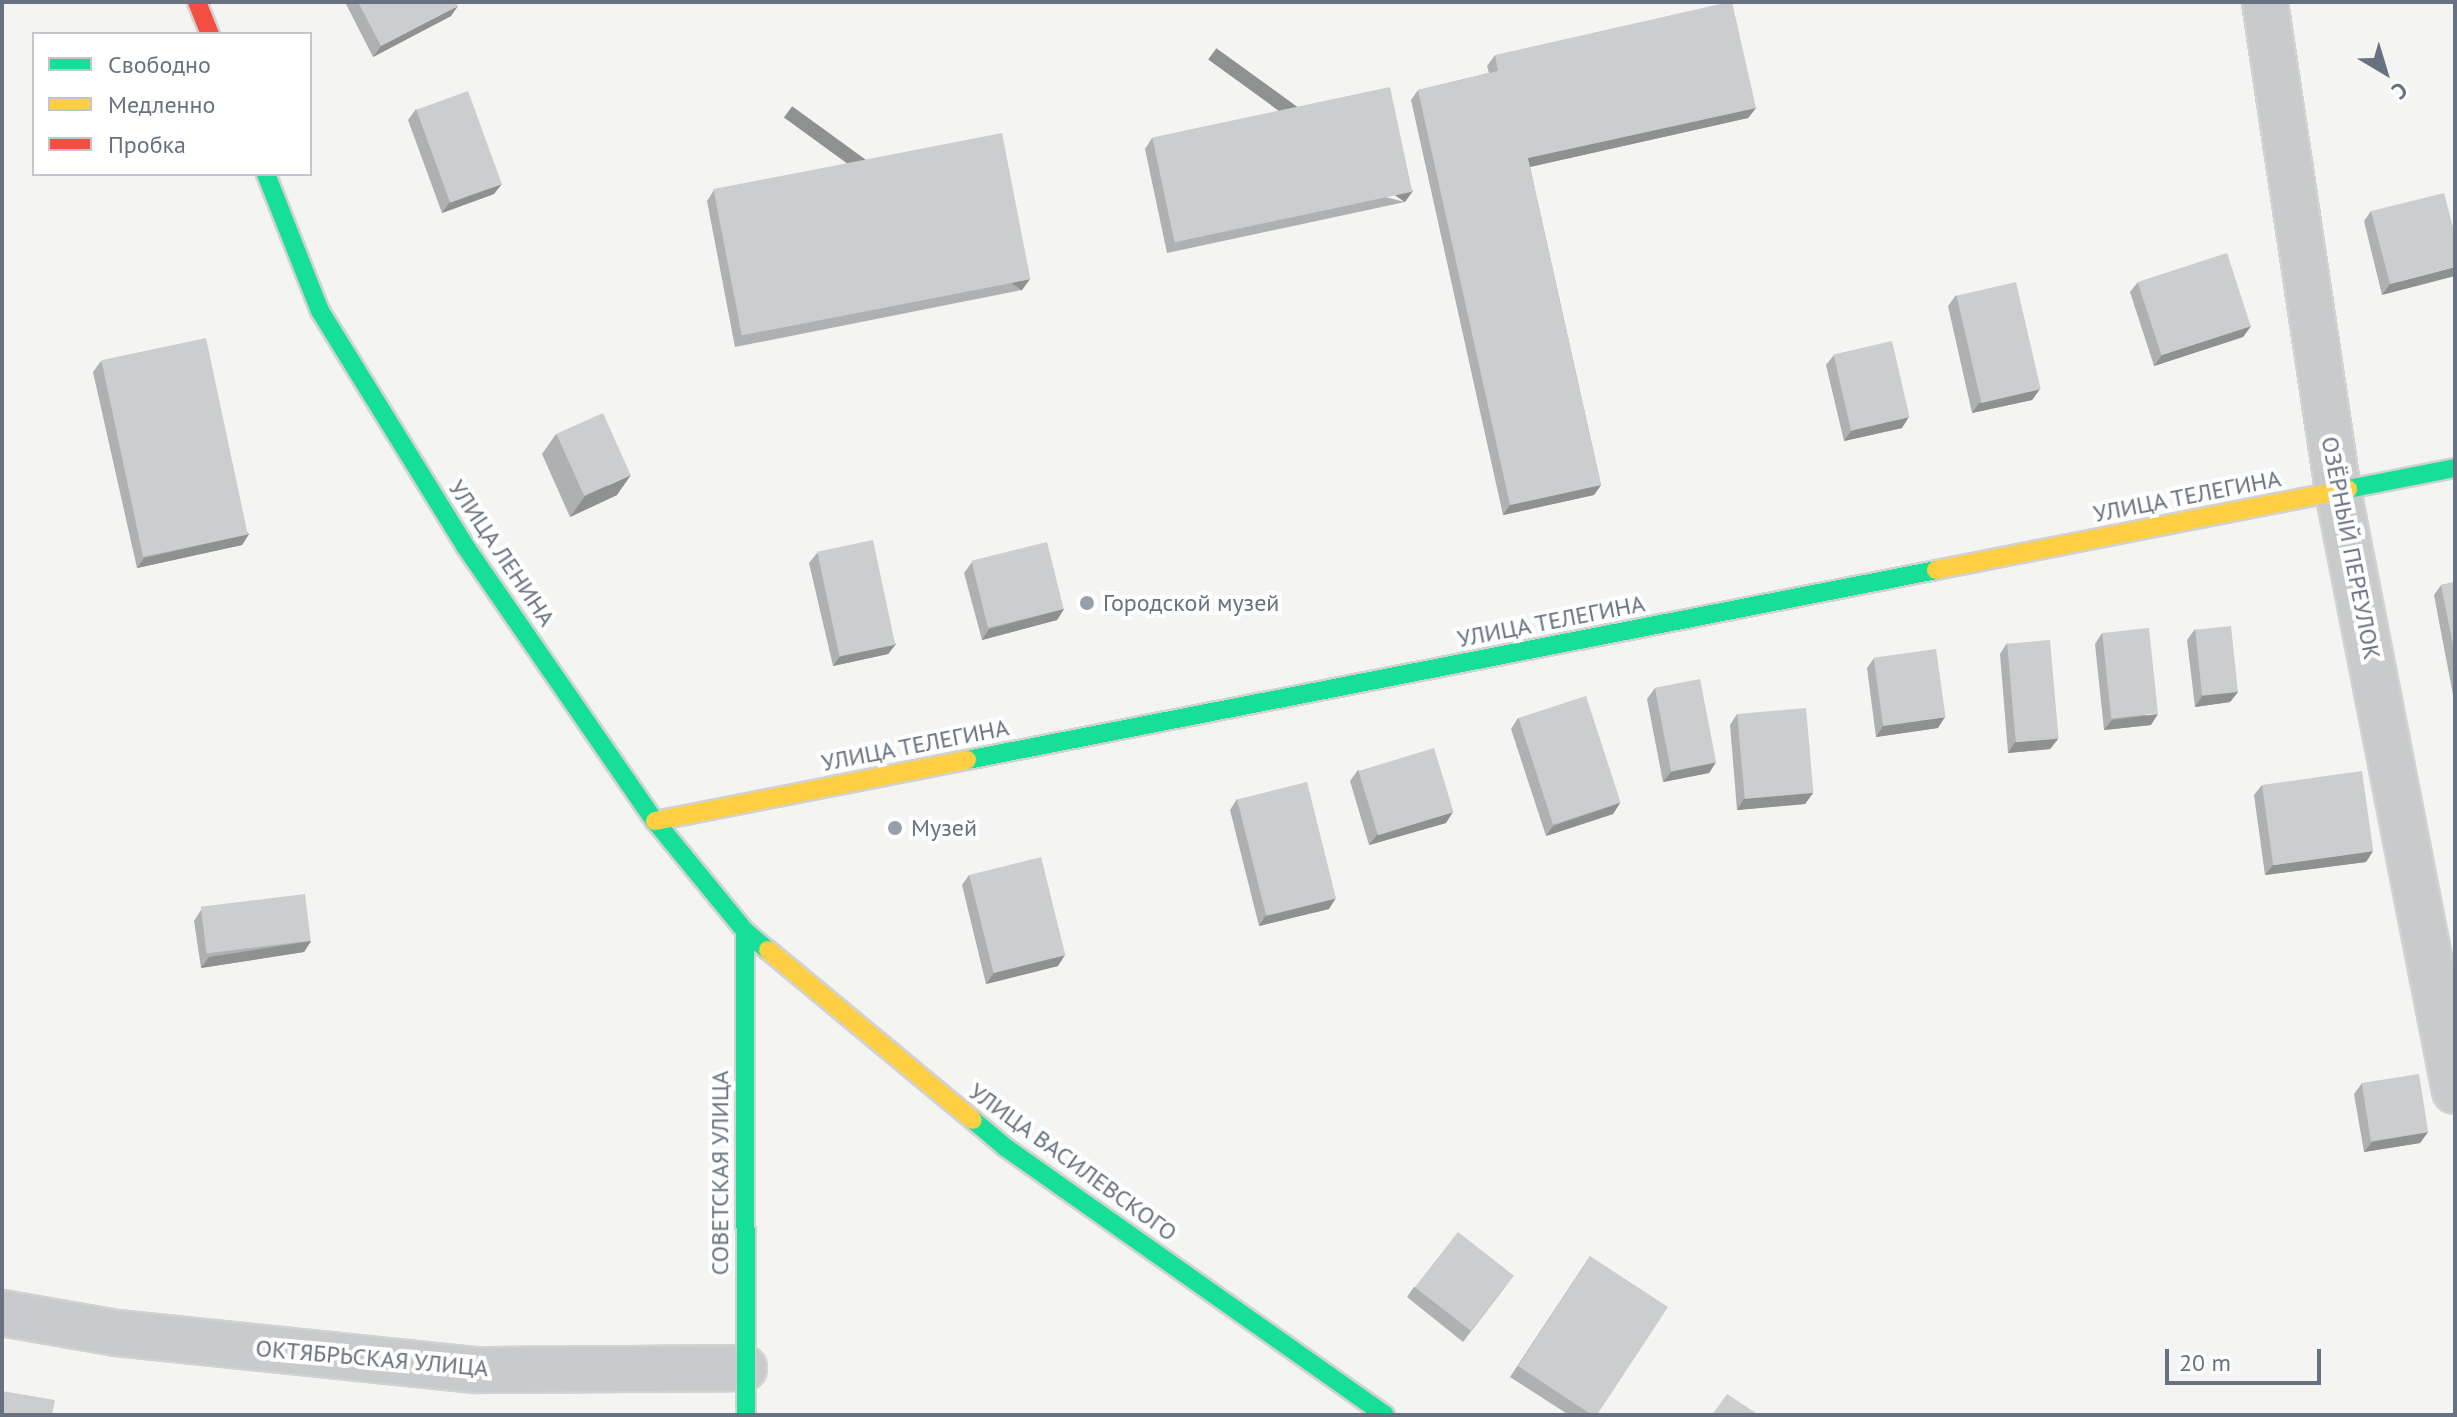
<!DOCTYPE html>
<html>
<head>
<meta charset="utf-8">
<style>
  body { margin:0 }
  #map { position:relative; width:2457px; height:1417px; overflow:hidden; background:#f4f4f3; font-family:"PT Sans",sans-serif }
  div>[style] { position:absolute }
  [style*='--x'] { left:calc(var(--x)*1px); top:calc(var(--y)*1px); width:calc(var(--w)*1px); rotate:calc(var(--a)*1deg) }
  .roads { filter:drop-shadow(2px 0 #d1d2d2) drop-shadow(-2px 0 #d1d2d2) drop-shadow(0 2px #d1d2d2) drop-shadow(0 -2px #d1d2d2) }
  .street>* { height:44px; margin:-22px; padding:0 22px; transform-origin:22px; border-radius:22px; background:#c9cacb }
  .fast>* { height:18px; margin:-9px; padding:0 9px; transform-origin:9px; border-radius:9px; background:#16e098 }
  .slow>* { height:18px; margin:-9px; padding:0 9px; transform-origin:9px; border-radius:9px; background:#ffcf43 }
  .jam>* { height:18px; margin:-9px; padding:0 9px; transform-origin:9px; border-radius:9px; background:#f24e42 }
  .wall>* { inset:0; background:#afb0b1 }
  .shaded-wall>* { inset:0; background:#8f9090; transform-origin:0 0 }
  .building>* { inset:0; background:#cccdce; transform-origin:0 0 }
  .dots>* { width:22px; height:22px; translate:-50% -50%; box-sizing:border-box; border:4px solid #fff; border-radius:50% }
  span { translate:-50% -50%; white-space:nowrap; text-align:center; line-height:1.15; -webkit-text-stroke:8px #fff; paint-order:stroke }
  .street-label { font-size:24px; color:#677180 }
  .poi-label { font-size:24px; color:#677180 }
  .left { translate:0 -50%; text-align:left }
  .frame { position:absolute; inset:0; border:4px solid #677180; pointer-events:none }
  .legend { position:absolute; left:32px; top:32px; width:280px; height:144px; box-sizing:border-box; background:#fff; border:2px solid #c2c6cc; margin:0; padding:10px 14px; list-style:none; font-size:24px; color:#677180 }
  .legend li { display:flex; align-items:center; gap:16px; height:40px }
  .legend b { width:40px; border:2px solid #c2c6cc }
  .north { position:absolute; left:2345px; top:32px; width:80px; height:80px; -webkit-text-stroke:6px #fff; paint-order:stroke; rotate:142deg; font-size:22px; font-weight:700; line-height:32px; text-align:center; color:#677180 }
  .north::after { content:''; display:block; margin:auto; width:28px; height:36px; background:#677180; clip-path:polygon(50% 0,100% 100%,50% 72%,0 100%) }
  .scale { position:absolute; left:2165px; top:1349px; width:156px; height:36px; box-sizing:border-box; border:4px solid #677180; border-top:0; padding-left:10px; font-size:24px; line-height:28px; white-space:nowrap; color:#677180; -webkit-text-stroke:6px #fff; paint-order:stroke }
</style>
</head>
<body>
<div id="map">
  <div class="roads">
    <div class="street">
      <div style="--x:2265;--y:2;--w:494;--a:81.5"></div>
      <div style="--x:2338;--y:491;--w:611;--a:78.97"></div>
      <div style="--x:2;--y:1313;--w:117;--a:9.9"></div>
      <div style="--x:117;--y:1333;--w:361;--a:5.9"></div>
      <div style="--x:476;--y:1370;--w:268;--a:-0.4"></div>
    </div>
    <div class="fast">
      <div style="--x:266;--y:174;--w:147;--a:68.5"></div>
      <div style="--x:320;--y:311;--w:276;--a:58.3"></div>
      <div style="--x:465;--y:546;--w:334;--a:55.4"></div>
      <div style="--x:655;--y:821;--w:142;--a:50.7"></div>
      <div style="--x:745;--y:931;--w:30;--a:40"></div>
      <div style="--x:2348;--y:489;--w:109;--a:-11.1"></div>
      <div style="--x:967;--y:760;--w:987;--a:-11.09"></div>
      <div style="--x:745;--y:931;--w:484;--a:89.9"></div>
      <div style="--x:973;--y:1120;--w:42;--a:40.2"></div>
      <div style="--x:1005;--y:1147;--w:465;--a:35.2"></div>
    </div>
    <div class="slow">
      <div style="--x:1936;--y:570;--w:420;--a:-11.1"></div>
      <div style="--x:655;--y:821;--w:318;--a:-11.1"></div>
      <div style="--x:768;--y:950;--w:266;--a:39.7"></div>
    </div>
    <div class="jam">
      <div style="--x:197;--y:2;--w:35;--a:68"></div>
    </div>
  </div>
  <div class="wall">
    <div style="clip-path:polygon(345px 2px,456px 2px,451px 16px,373px 57px)"></div>
    <div style="clip-path:polygon(1495px 55px,1756px 108px,1748px 118px,1530px 167px,1601px 485px,1594px 495px,1503px 515px,1411px 100px,1418px 90px,1489px 73px,1487px 66px)"></div>
    <div style="clip-path:polygon(416px 109px,494px 194px,442px 213px,408px 120px)"></div>
    <div style="clip-path:polygon(1152px 138px,1405px 202px,1167px 253px,1145px 149px)"></div>
    <div style="clip-path:polygon(714px 190px,1030px 279px,1022px 290px,735px 347px,707px 201px)"></div>
    <div style="clip-path:polygon(2371px 211px,2455px 235px,2382px 295px,2364px 221px)"></div>
    <div style="clip-path:polygon(2138px 282px,2251px 326px,2243px 337px,2154px 366px,2130px 292px)"></div>
    <div style="clip-path:polygon(1956px 295px,2040px 389px,2032px 400px,1972px 413px,1948px 306px)"></div>
    <div style="clip-path:polygon(1834px 355px,1902px 428px,1844px 441px,1826px 365px)"></div>
    <div style="clip-path:polygon(101px 361px,249px 534px,242px 545px,137px 568px,93px 372px)"></div>
    <div style="clip-path:polygon(556px 434px,617px 495px,570px 517px,542px 454px)"></div>
    <div style="clip-path:polygon(817px 553px,896px 644px,888px 654px,833px 666px,809px 563px)"></div>
    <div style="clip-path:polygon(972px 562px,1064px 609px,1057px 620px,982px 640px,964px 573px)"></div>
    <div style="clip-path:polygon(2455px 582px,2455px 695px,2453px 695px,2434px 595px,2441px 585px)"></div>
    <div style="clip-path:polygon(2195px 629px,2238px 692px,2230px 702px,2195px 707px,2187px 640px)"></div>
    <div style="clip-path:polygon(2102px 633px,2151px 725px,2104px 730px,2095px 644px)"></div>
    <div style="clip-path:polygon(2007px 643px,2058px 739px,2050px 749px,2008px 753px,2000px 654px)"></div>
    <div style="clip-path:polygon(1874px 658px,1938px 728px,1876px 737px,1867px 668px)"></div>
    <div style="clip-path:polygon(1655px 688px,1716px 762px,1709px 773px,1663px 782px,1647px 699px)"></div>
    <div style="clip-path:polygon(1737px 714px,1813px 793px,1805px 804px,1737px 810px,1730px 725px)"></div>
    <div style="clip-path:polygon(1518px 718px,1620px 803px,1613px 814px,1546px 836px,1511px 729px)"></div>
    <div style="clip-path:polygon(1358px 770px,1446px 823px,1369px 845px,1350px 781px)"></div>
    <div style="clip-path:polygon(2262px 785px,2373px 851px,2366px 862px,2265px 875px,2254px 795px)"></div>
    <div style="clip-path:polygon(1237px 799px,1329px 909px,1259px 926px,1230px 810px)"></div>
    <div style="clip-path:polygon(969px 875px,1058px 966px,986px 984px,962px 885px)"></div>
    <div style="clip-path:polygon(201px 910px,311px 941px,304px 952px,201px 968px,194px 921px)"></div>
    <div style="clip-path:polygon(2362px 1083px,2428px 1132px,2420px 1143px,2364px 1152px,2354px 1094px)"></div>
    <div style="clip-path:polygon(1590px 1256px,1597px 1415px,1569px 1415px,1510px 1377px)"></div>
    <div style="clip-path:polygon(1506px 1286px,1463px 1342px,1407px 1297px,1414px 1287px)"></div>
  </div>
  <div class="shaded-wall">
    <div style="clip-path:polygon(458px 6px,451px 16px,373px 57px,381px 46px)"></div>
    <div style="clip-path:polygon(1756px 108px,1748px 118px,1521px 169px,1528px 158px)"></div>
    <div style="clip-path:polygon(502px 184px,494px 194px,442px 213px,450px 202px)"></div>
    <div style="left:1413px;top:191px;width:14px;height:243px;rotate:126deg"></div>
    <div style="clip-path:polygon(2455px 267px,2455px 276px,2382px 295px,2390px 284px)"></div>
    <div style="left:1030px;top:279px;width:14px;height:294px;rotate:126deg"></div>
    <div style="clip-path:polygon(2251px 326px,2243px 337px,2154px 366px,2162px 355px)"></div>
    <div style="clip-path:polygon(2040px 389px,2032px 400px,1972px 413px,1979px 403px)"></div>
    <div style="clip-path:polygon(1909px 417px,1902px 428px,1844px 441px,1851px 431px)"></div>
    <div style="clip-path:polygon(631px 475px,617px 495px,570px 517px,585px 496px)"></div>
    <div style="clip-path:polygon(1601px 485px,1594px 495px,1503px 515px,1510px 505px)"></div>
    <div style="clip-path:polygon(249px 534px,242px 545px,137px 568px,144px 558px)"></div>
    <div style="clip-path:polygon(1064px 609px,1057px 620px,982px 640px,989px 629px)"></div>
    <div style="clip-path:polygon(896px 644px,888px 654px,833px 666px,840px 656px)"></div>
    <div style="clip-path:polygon(2238px 692px,2230px 702px,2195px 707px,2202px 696px)"></div>
    <div style="clip-path:polygon(2158px 714px,2151px 725px,2104px 730px,2112px 720px)"></div>
    <div style="clip-path:polygon(1945px 717px,1938px 728px,1876px 737px,1883px 726px)"></div>
    <div style="clip-path:polygon(2058px 739px,2050px 749px,2008px 753px,2015px 742px)"></div>
    <div style="clip-path:polygon(1716px 762px,1709px 773px,1663px 782px,1671px 772px)"></div>
    <div style="clip-path:polygon(1813px 793px,1805px 804px,1737px 810px,1744px 799px)"></div>
    <div style="clip-path:polygon(1620px 803px,1613px 814px,1546px 836px,1553px 826px)"></div>
    <div style="clip-path:polygon(1453px 812px,1446px 823px,1369px 845px,1377px 835px)"></div>
    <div style="clip-path:polygon(2373px 851px,2366px 862px,2265px 875px,2273px 865px)"></div>
    <div style="clip-path:polygon(1336px 898px,1329px 909px,1259px 926px,1266px 915px)"></div>
    <div style="clip-path:polygon(311px 941px,304px 952px,201px 968px,209px 957px)"></div>
    <div style="clip-path:polygon(1065px 955px,1058px 966px,986px 984px,994px 973px)"></div>
    <div style="clip-path:polygon(2428px 1132px,2420px 1143px,2364px 1152px,2372px 1142px)"></div>
  </div>
  <div class="building">
    <div style="clip-path:polygon(358px 2px,456px 2px,458px 6px,381px 46px)"></div>
    <div style="clip-path:polygon(1729px 2px,1732px 2px,1756px 108px,1528px 158px,1601px 485px,1510px 505px,1418px 90px,1498px 71px,1495px 55px)"></div>
    <div style="left:1390px;top:87px;width:107px;height:243px;rotate:78deg"></div>
    <div style="left:468px;top:91px;width:99px;height:55px;rotate:70deg"></div>
    <div style="left:1002px;top:133px;width:149px;height:294px;rotate:79deg"></div>
    <div style="clip-path:polygon(2444px 193px,2455px 235px,2455px 267px,2390px 284px,2371px 211px)"></div>
    <div style="left:2227px;top:253px;width:77px;height:94px;rotate:72deg"></div>
    <div style="left:2016px;top:282px;width:110px;height:61px;rotate:77deg"></div>
    <div style="left:206px;top:338px;width:201px;height:107px;rotate:78deg"></div>
    <div style="left:1892px;top:341px;width:78px;height:60px;rotate:77deg"></div>
    <div style="left:603px;top:413px;width:68px;height:51px;rotate:66deg"></div>
    <div style="left:873px;top:540px;width:107px;height:57px;rotate:78deg"></div>
    <div style="left:1047px;top:542px;width:69px;height:78px;rotate:76deg"></div>
    <div style="clip-path:polygon(2455px 582px,2455px 655px,2441px 585px)"></div>
    <div style="left:2231px;top:626px;width:66px;height:36px;rotate:84deg"></div>
    <div style="left:2149px;top:628px;width:86px;height:47px;rotate:84deg"></div>
    <div style="left:2050px;top:640px;width:99px;height:43px;rotate:85deg"></div>
    <div style="left:1936px;top:649px;width:69px;height:63px;rotate:82deg"></div>
    <div style="left:1700px;top:679px;width:85px;height:46px;rotate:79deg"></div>
    <div style="left:1586px;top:696px;width:112px;height:71px;rotate:72deg"></div>
    <div style="left:1806px;top:708px;width:85px;height:69px;rotate:85deg"></div>
    <div style="left:1434px;top:748px;width:67px;height:79px;rotate:73deg"></div>
    <div style="left:2362px;top:771px;width:81px;height:101px;rotate:82deg"></div>
    <div style="left:1307px;top:782px;width:120px;height:72px;rotate:76deg"></div>
    <div style="left:1041px;top:857px;width:101px;height:74px;rotate:76deg"></div>
    <div style="left:305px;top:894px;width:47px;height:105px;rotate:83deg"></div>
    <div style="left:2419px;top:1074px;width:59px;height:58px;rotate:81deg"></div>
    <div style="left:1458px;top:1232px;width:71px;height:70px;rotate:38deg"></div>
    <div style="clip-path:polygon(1590px 1256px,1668px 1307px,1597px 1415px,1592px 1415px,1518px 1366px)"></div>
    <div style="clip-path:polygon(2px 1391px,55px 1400px,52px 1415px,2px 1415px)"></div>
    <div style="clip-path:polygon(1727px 1394px,1759px 1415px,1712px 1415px)"></div>
  </div>
  <div class="dots">
    <div style="left:1087px;top:603px;background:#989fa8"></div>
    <div style="left:895px;top:828px;background:#989fa8"></div>
  </div>
  <div class="street-label">
    <span style="left:2187px;top:496px;rotate:-11deg">УЛИЦА ТЕЛЕГИНА</span>
    <span style="left:2351px;top:548px;rotate:79deg">ОЗЁРНЫЙ ПЕРЕУЛОК</span>
    <span style="left:502px;top:553px;rotate:56deg">УЛИЦА ЛЕНИНА</span>
    <span style="left:1551px;top:621px;rotate:-11deg">УЛИЦА ТЕЛЕГИНА</span>
    <span style="left:915px;top:745px;rotate:-11deg">УЛИЦА ТЕЛЕГИНА</span>
    <span style="left:1073px;top:1162px;rotate:36deg">УЛИЦА ВАСИЛЕВСКОГО</span>
    <span style="left:720px;top:1173px;rotate:-90deg">СОВЕТСКАЯ УЛИЦА</span>
    <span style="left:372px;top:1358px;rotate:5deg">ОКТЯБРЬСКАЯ УЛИЦА</span>
  </div>
  <div class="poi-label">
    <span class="left" style="left:1103px;top:603px">Городской музей</span>
    <span class="left" style="left:911px;top:828px">Музей</span>
  </div>
  <div class="frame"></div>
  <ul class="legend">
  <li><b style="height:10px;background:#16e098"></b>Свободно</li>
  <li><b style="height:10px;background:#ffcf43"></b>Медленно</li>
  <li><b style="height:10px;background:#f24e42"></b>Пробка</li>
  </ul>
  <div class="north">С</div>
  <div class="scale">20 m</div>
</div>
</body>
</html>
